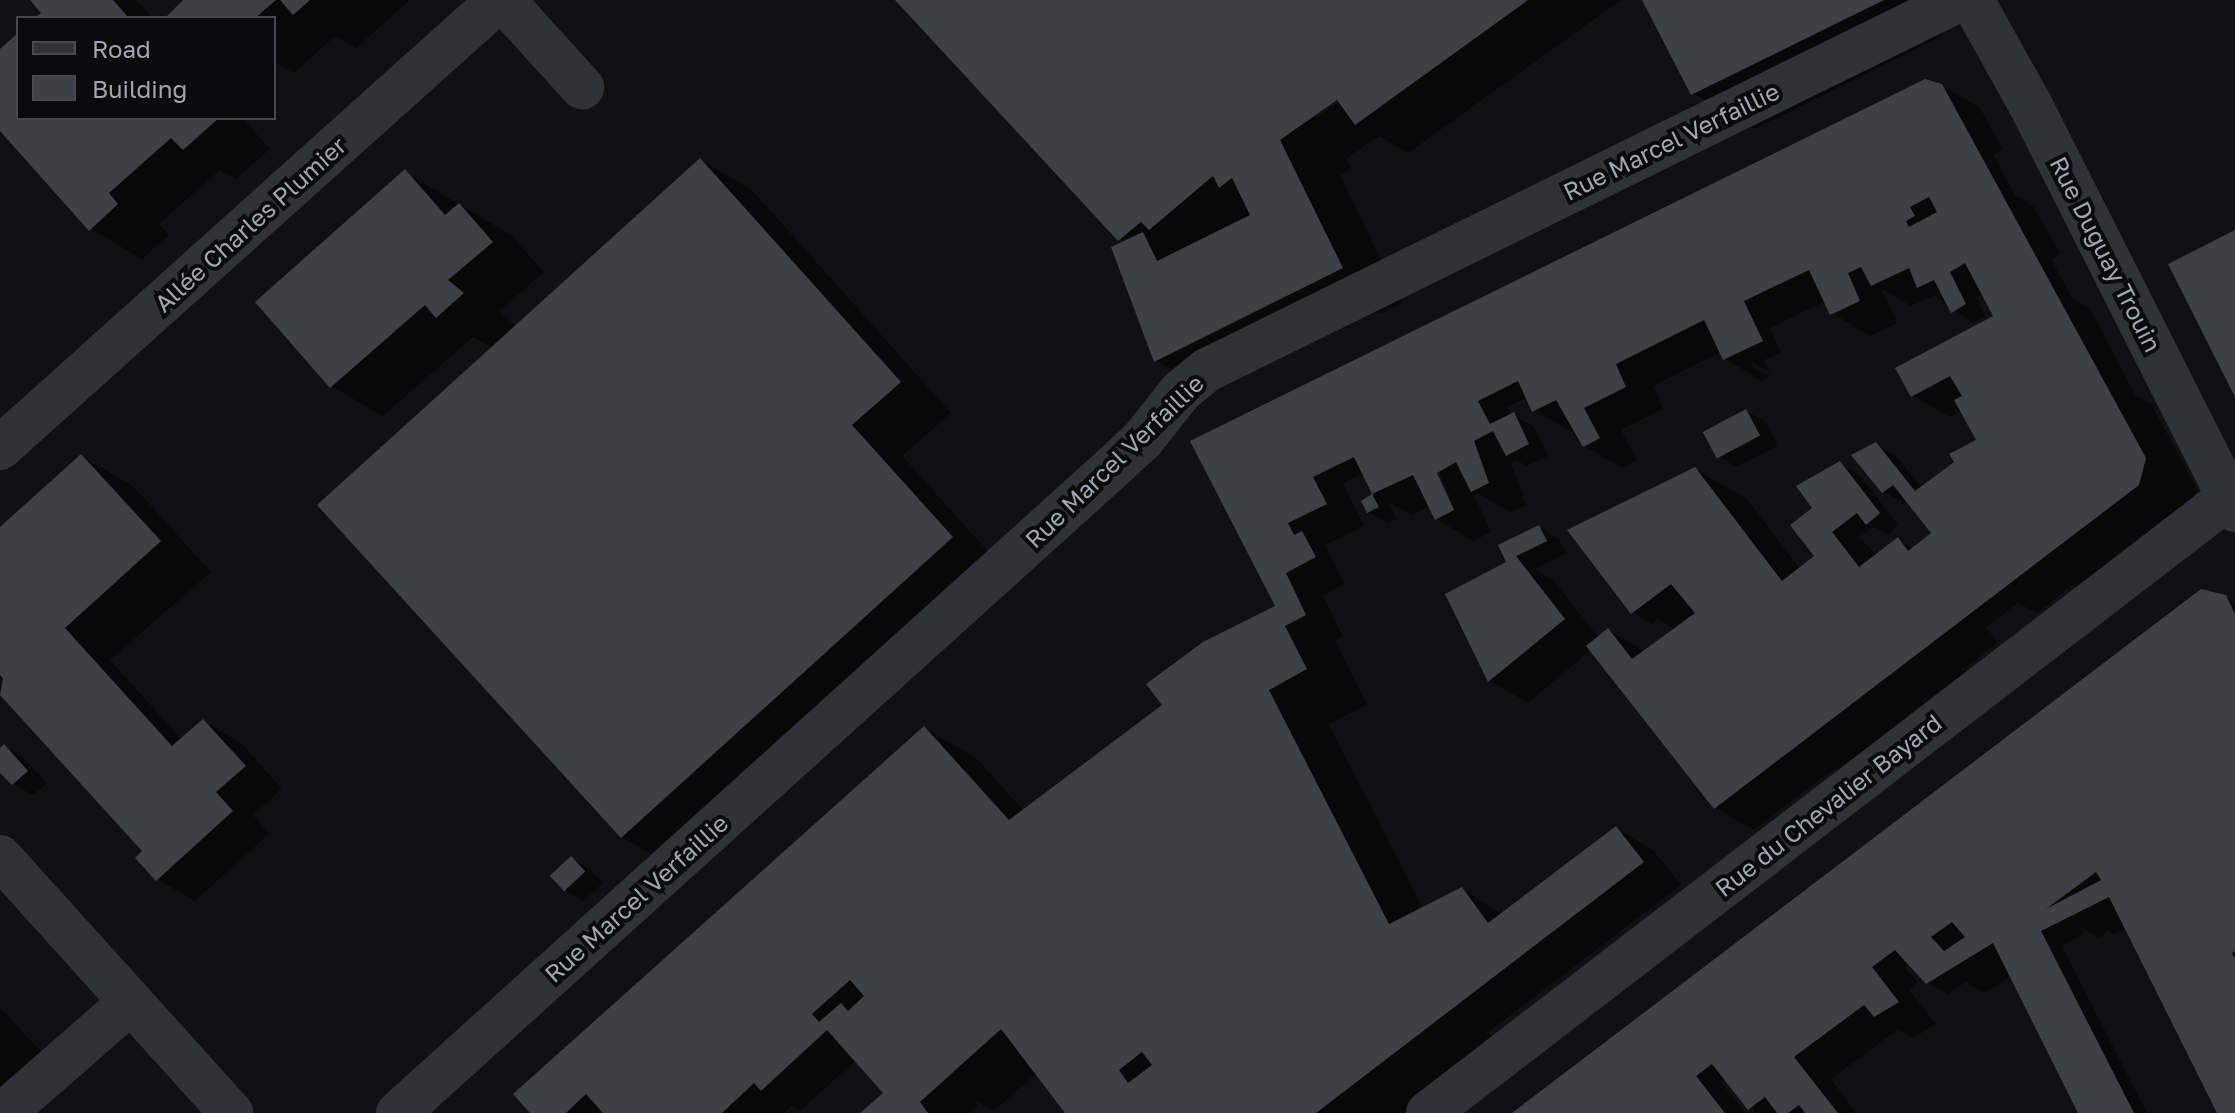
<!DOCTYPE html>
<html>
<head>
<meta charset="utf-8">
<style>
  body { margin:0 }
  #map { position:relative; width:2235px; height:1113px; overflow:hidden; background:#101012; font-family:"Golos Text",sans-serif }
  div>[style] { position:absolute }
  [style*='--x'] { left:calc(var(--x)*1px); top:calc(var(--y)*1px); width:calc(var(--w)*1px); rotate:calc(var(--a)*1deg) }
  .shadow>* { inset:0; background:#0007 }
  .building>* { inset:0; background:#3f4045; transform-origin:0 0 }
  .minor>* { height:44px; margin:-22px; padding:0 22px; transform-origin:22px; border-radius:22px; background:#313237 }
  span { translate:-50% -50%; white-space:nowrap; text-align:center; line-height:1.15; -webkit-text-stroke:8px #0b0b0d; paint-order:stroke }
  .street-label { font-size:24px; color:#a2a7b2 }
  .legend { position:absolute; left:16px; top:16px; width:260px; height:104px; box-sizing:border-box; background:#0b0b0d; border:2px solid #47494f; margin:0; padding:10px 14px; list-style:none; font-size:24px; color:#a2a7b2 }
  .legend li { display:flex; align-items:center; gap:16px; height:40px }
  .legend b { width:40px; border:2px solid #47494f }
</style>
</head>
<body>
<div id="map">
  <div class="shadow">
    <div style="clip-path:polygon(33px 0,136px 0,153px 18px,38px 18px,44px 13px)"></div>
    <div style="clip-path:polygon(186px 0,410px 0,356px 48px,335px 36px,294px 73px,274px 62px,274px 18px,168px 18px)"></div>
    <div style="clip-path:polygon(evenodd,898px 0,1621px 0,1408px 153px,1379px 136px,1346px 159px,1351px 167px,1340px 176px,1402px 303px,1379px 314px,1356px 301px,1193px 382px,1155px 360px,1125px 243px,898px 0,1344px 93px,1347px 96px,1315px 118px,1315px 113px,1344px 93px)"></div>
    <div style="clip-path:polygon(1644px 0,1938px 0,1948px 19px,1942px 36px,1754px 129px,1692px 93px)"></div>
    <div style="clip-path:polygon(18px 36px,18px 118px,242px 118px,270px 149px,236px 179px,220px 170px,159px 224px,169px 235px,142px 259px,91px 229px,0 128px,0 52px)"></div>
    <div style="clip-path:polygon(evenodd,1941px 85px,1980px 108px,2003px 150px,1993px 155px,2015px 195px,2033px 206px,2061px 254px,2051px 259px,2072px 298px,2090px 309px,2136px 396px,2151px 404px,2197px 489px,2190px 515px,2087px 593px,2073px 585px,2037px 613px,2018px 603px,1986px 627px,1998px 643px,1964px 669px,1973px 680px,1849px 775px,1836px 767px,1754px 830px,1716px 808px,1591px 650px,1528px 703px,1490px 681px,1447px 595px,1508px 562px,1539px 527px,1559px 539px,1566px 553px,1534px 569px,1554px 581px,1599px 638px,1608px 630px,1645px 652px,1676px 630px,1658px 619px,1652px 624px,1632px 612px,1695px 469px,1747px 499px,1800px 569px,1814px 559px,1812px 510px,1840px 464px,1860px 475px,1898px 525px,1888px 535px,1874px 527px,1859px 537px,1877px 556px,1898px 539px,1914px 549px,1934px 533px,1907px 500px,1903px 503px,1883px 491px,1876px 444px,1896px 456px,1922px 488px,1978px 441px,1963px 411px,1950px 417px,1912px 395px,1996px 317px,1984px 294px,1976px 298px,1985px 316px,1972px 323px,1935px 295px,1911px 306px,1882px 289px,1897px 323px,1870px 336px,1832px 313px,1826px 301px,1770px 328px,1781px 353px,1764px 360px,1770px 372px,1752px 362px,1752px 366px,1770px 377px,1762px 381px,1724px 358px,1721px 352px,1653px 386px,1663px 409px,1621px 430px,1637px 460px,1623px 468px,1584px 446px,1576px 430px,1572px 432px,1534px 410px,1528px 397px,1507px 407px,1512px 415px,1533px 426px,1548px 456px,1527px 466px,1516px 460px,1511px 463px,1526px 505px,1511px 512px,1477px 493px,1474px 495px,1491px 532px,1474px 541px,1436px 519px,1430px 506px,1412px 515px,1389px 502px,1397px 519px,1388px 523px,1368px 512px,1364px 501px,1376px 495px,1364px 473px,1343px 483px,1364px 526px,1325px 545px,1344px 584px,1323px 595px,1343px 637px,1335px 641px,1367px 704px,1329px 725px,1423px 909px,1462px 889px,1503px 915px,1616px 828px,1654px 851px,1681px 885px,1487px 1033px,1510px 1046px,1423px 1113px,1067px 1113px,1037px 1073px,994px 1111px,973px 1099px,978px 1105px,970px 1113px,863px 1113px,891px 1099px,856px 1060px,800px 1111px,791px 1106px,784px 1113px,605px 1113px,602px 1109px,598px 1113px,533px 1113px,925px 728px,976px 758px,1024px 811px,1164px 705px,1278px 607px,1193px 442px,1941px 85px,1435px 463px,1450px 497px,1446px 497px,1431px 464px,1435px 463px)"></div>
    <div style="clip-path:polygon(701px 160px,752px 190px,951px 413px,902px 456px,1003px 568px,683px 872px,622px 837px,493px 348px,473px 337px,383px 416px,331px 386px,405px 172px,511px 235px,544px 272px,499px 311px,517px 327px)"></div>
    <div style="clip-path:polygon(1746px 411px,1766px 422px,1778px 446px,1736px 467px,1716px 455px)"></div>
    <div style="clip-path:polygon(81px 456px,133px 486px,211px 572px,110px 660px,182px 740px,203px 721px,241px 743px,282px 789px,253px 815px,269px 834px,195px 901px,157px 879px,145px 851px,0 692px,0 686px,8px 679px,0 672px,0 530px)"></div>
    <div style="clip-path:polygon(2225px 597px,2235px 603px,2235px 1113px,2219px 1113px,2127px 928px,2114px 934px,2108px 931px,2099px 938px,2078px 925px,2083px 933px,2062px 946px,2147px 1113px,2080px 1113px,2012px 976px,1984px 993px,1966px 982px,1948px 994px,1928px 983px,1910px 964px,1905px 968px,1918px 982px,1909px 990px,1936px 1024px,1913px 1038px,1898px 1029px,1831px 1079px,1856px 1113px,1757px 1113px,1727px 1079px,1722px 1083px,1745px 1113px,1515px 1113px)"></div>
    <div style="clip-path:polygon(4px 747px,24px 758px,47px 783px,33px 795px,13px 784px,0 770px,0 750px)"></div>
    <div style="clip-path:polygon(571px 858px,591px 870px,603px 883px,583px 901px,564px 889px)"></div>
    <div style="clip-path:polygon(0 1007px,42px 1053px,0 1091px)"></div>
  </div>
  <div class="building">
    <div style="clip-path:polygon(30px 0,113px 0,129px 18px,35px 18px,41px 13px)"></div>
    <div style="clip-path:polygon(183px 0,276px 0,255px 18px,165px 18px)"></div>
    <div style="clip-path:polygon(280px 0,310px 0,293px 15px)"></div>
    <div style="clip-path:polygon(895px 0,1528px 0,1355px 125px,1337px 100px,1280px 140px,1343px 268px,1154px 362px,1111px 247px,1143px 232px,1157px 261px,1250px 215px,1232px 178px,1219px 188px,1213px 176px,1149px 230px,1141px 222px,1118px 241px)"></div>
    <div style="clip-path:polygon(1642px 0,1884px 0,1691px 95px)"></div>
    <div style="clip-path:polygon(18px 33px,18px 118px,219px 118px,183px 150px,171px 138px,109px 193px,118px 204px,89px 231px,0 131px,0 49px)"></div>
    <div style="clip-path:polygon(evenodd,1925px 79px,1942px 84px,2146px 458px,2139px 485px,1714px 809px,1586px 646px,1608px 628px,1632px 659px,1695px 613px,1671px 584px,1631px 614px,1567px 530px,1695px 467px,1782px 581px,1814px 556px,1790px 525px,1812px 508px,1796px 486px,1840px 461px,1880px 513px,1866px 525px,1857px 513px,1832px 532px,1859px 567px,1898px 537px,1908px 551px,1931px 533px,1893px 485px,1882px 493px,1851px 455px,1876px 442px,1915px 491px,1954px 462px,1949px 454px,1976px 440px,1954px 400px,1962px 396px,1950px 376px,1911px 397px,1895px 368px,1993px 316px,1965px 263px,1950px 272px,1966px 304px,1951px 313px,1934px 280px,1917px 288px,1909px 268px,1871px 286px,1861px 267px,1848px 273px,1860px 301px,1830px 315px,1809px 270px,1744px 301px,1763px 341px,1723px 360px,1704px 320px,1616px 364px,1626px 387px,1584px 408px,1600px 438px,1583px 447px,1556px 400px,1532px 412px,1518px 381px,1478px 401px,1490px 424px,1514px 412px,1529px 444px,1506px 456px,1493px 431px,1474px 441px,1489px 483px,1471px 492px,1456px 462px,1437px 473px,1454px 510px,1435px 520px,1413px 475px,1372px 494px,1379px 507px,1367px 513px,1361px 501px,1372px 494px,1354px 457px,1313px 477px,1327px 504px,1288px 523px,1294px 535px,1302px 531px,1316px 557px,1286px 573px,1306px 615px,1285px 626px,1307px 669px,1269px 690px,1389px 924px,1462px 887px,1488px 923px,1616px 826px,1644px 862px,1316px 1113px,1065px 1113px,1001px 1029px,920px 1102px,928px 1113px,860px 1113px,883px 1093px,827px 1030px,761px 1091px,754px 1083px,722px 1113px,603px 1113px,586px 1094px,566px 1113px,530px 1113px,513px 1094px,924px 726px,1009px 820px,1162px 705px,1146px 684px,1203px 642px,1275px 606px,1190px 441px,1925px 79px,1929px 197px,1937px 212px,1909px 227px,1906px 221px,1915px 216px,1910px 207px,1929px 197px,1925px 79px,850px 980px,864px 996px,848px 1011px,841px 1003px,819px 1022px,812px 1014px,850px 980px,1925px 79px,1142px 1052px,1152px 1065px,1128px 1083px,1119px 1070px,1142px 1052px)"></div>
    <div style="clip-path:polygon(700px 158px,901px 382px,852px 425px,953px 537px,621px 838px,317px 505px)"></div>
    <div style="clip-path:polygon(405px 169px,445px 215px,459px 203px,493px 242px,448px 280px,464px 293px,436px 318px,425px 305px,330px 388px,255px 302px)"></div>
    <div style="clip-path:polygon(2235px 230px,2235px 397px,2168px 264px)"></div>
    <div style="left:1746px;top:409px;width:30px;height:49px;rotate:62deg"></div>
    <div style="clip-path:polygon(81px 454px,161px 541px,65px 628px,172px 746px,203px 719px,246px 766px,216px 792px,233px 811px,156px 881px,135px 858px,142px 851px,0 695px,3px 678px,0 675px,0 527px)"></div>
    <div style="clip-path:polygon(1539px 525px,1547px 541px,1516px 556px,1565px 619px,1488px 682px,1445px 594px,1506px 562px,1498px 545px)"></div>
    <div style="clip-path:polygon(evenodd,2201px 589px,2226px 595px,2235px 614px,2235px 951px,2232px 953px,2235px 959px,2235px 1113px,2217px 1113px,2109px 897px,2041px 931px,2134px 1113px,2078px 1113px,1993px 943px,1926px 984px,1895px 950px,1872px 967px,1899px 1002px,1874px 1017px,1864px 1005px,1794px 1057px,1838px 1113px,1805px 1113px,1799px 1105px,1788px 1113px,1777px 1113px,1765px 1097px,1748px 1110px,1712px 1064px,1696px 1076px,1725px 1113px,1512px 1113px,2201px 589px,2096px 872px,2101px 880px,2046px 909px,2096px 872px,2201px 589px,1952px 922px,1965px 937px,1944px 951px,1931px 937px,1952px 922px)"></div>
    <div style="clip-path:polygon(4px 744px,28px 771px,12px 785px,0 773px,0 748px)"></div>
    <div style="left:571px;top:856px;width:21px;height:29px;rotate:47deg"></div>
  </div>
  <div class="minor">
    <div style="--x:503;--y:0;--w:118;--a:47.8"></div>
    <div style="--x:1972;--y:0;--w:119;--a:60.9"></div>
    <div style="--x:2030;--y:104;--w:455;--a:63.2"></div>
    <div style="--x:0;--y:448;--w:671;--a:-41.92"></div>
    <div style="--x:0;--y:857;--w:345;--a:47.9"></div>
    <div style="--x:4;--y:1113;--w:169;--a:-41.2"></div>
    <div style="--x:398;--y:1113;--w:964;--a:-42.1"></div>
    <div style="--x:1113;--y:467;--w:41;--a:-43"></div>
    <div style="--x:1143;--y:439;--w:61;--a:-51.6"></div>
    <div style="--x:1181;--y:391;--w:33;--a:-39"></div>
    <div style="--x:1207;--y:370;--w:838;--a:-26.2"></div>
    <div style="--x:1428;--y:1113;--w:1009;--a:-37.55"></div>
  </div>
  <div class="street-label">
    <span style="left:1671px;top:141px;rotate:-26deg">Rue Marcel Verfaillie</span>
    <span style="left:250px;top:224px;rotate:-42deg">Allée Charles Plumier</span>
    <span style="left:2106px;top:254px;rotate:63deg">Rue Duguay Trouin</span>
    <span style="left:1114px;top:461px;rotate:-44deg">Rue Marcel Verfaillie</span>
    <span style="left:1828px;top:805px;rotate:-38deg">Rue du Chevalier Bayard</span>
    <span style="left:636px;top:898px;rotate:-42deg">Rue Marcel Verfaillie</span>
  </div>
  <ul class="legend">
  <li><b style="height:10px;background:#313237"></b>Road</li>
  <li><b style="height:22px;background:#3f4045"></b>Building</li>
  </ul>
</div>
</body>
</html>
